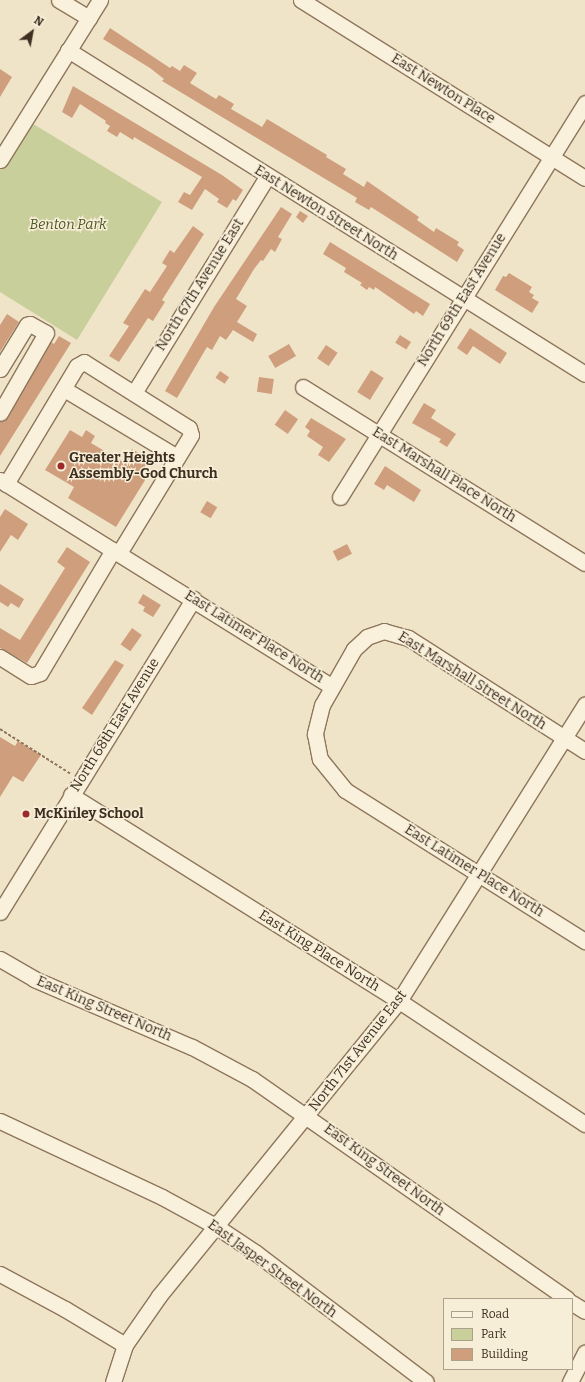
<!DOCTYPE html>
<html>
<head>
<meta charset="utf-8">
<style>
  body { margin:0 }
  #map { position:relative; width:585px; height:1382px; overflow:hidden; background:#f0e4c8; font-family:Bitter,serif }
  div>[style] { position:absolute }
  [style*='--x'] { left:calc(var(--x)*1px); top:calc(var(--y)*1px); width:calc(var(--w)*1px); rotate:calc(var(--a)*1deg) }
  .green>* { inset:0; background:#c9cf9b }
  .building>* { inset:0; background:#cf9f7d; transform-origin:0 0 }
  .path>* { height:2px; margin-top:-1px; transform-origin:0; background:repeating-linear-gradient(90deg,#8d765c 0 3px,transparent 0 5px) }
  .roads { filter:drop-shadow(1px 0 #8d765c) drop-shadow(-1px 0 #8d765c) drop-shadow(0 1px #8d765c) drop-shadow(0 -1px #8d765c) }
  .minor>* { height:15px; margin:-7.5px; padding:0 7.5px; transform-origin:7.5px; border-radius:7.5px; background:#faf1dc }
  .dots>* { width:11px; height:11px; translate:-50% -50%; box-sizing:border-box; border:2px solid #f7eed8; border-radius:50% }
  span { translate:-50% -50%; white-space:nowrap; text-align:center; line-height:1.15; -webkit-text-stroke:3px #f7eed8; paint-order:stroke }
  .street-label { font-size:14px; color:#3d2e20 }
  .park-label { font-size:14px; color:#4d5a26; font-style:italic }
  .poi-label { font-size:14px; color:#3d2e20; font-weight:700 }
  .left { translate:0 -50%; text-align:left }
  .legend { position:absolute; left:443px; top:1298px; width:130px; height:72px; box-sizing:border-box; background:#f7eed8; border:1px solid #ada18e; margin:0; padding:5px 7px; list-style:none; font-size:12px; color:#3d2e20 }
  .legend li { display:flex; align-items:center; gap:8px; height:20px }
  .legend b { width:20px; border:1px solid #ada18e }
  .north { position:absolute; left:12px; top:12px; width:40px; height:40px; -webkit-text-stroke:3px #f7eed8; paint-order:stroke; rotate:32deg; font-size:11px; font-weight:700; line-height:16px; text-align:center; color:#3d2e20 }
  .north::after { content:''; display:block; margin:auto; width:14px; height:18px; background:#3d2e20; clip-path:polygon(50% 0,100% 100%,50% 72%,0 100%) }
</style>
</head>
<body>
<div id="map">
  <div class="green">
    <div style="clip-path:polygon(30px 122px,162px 202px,77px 340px,0 292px,0 169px)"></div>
  </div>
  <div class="building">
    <div style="clip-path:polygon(110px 28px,170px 68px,172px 66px,180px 71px,184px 65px,197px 73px,190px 83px,216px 99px,219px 95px,234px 104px,231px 109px,262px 127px,267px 119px,327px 155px,326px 157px,346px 169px,343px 174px,364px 187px,367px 181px,419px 217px,417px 220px,434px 232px,436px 228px,459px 242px,457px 245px,464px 250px,457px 262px,371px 207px,369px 210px,355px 202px,357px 198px,162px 81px,164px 79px,150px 68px,103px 39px)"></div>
    <div style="clip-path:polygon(0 69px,12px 77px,0 97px)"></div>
    <div style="clip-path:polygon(73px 86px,222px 175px,243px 190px,236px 201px,233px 199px,227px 208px,217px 202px,219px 199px,205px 189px,192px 210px,178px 202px,184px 192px,190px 195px,202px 177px,134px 137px,133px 140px,120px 132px,117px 137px,107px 131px,110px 126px,105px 123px,106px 121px,80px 104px,72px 118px,62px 112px)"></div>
    <div style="clip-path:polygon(281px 207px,292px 214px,278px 237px,282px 239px,275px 252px,271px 249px,263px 261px,261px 260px,254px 269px,236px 299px,247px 306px,237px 322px,257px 334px,253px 342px,233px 330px,226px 340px,220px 336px,212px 350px,207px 347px,177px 398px,165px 391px,214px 307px)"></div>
    <div style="clip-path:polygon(300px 211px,308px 216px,303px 223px,296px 217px)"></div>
    <div style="clip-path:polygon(193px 226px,204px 234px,162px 300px,165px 302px,153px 321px,148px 318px,119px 362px,109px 356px,129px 326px,123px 323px,145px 289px,150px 292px,167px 266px,162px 263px,170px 250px,174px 253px)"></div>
    <div style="clip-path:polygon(330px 242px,430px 304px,423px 316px,416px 311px,414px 314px,375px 287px,374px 290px,369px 287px,367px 290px,360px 285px,362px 283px,344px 272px,346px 268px,323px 254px)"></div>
    <div style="clip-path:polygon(509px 273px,532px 287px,529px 292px,534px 295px,532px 298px,539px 302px,532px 313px,495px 290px,503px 276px,506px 277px)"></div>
    <div style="clip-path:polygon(7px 314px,19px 322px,0 352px,0 325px)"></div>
    <div style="clip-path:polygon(470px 328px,507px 353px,500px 364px,473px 346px,467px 355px,457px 348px)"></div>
    <div style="left:400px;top:335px;width:13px;height:9px;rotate:32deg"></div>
    <div style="clip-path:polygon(59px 336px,71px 343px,0 456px,0 422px,8px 417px,51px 342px,54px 344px)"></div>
    <div style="left:289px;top:344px;width:14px;height:24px;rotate:60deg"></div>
    <div style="left:326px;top:345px;width:14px;height:16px;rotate:34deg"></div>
    <div style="left:371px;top:370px;width:15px;height:26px;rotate:32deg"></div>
    <div style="left:220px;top:371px;width:11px;height:8px;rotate:34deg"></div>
    <div style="left:259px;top:377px;width:15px;height:15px;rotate:8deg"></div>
    <div style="clip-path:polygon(424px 403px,436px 410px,431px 418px,456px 434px,447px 447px,439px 442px,441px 439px,412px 423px)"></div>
    <div style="left:285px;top:410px;width:16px;height:18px;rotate:35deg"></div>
    <div style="clip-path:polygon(311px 418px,346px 439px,329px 462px,318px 455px,323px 447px,307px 436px,310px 431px,305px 427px)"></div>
    <div style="clip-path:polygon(70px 430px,82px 437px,86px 430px,95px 436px,91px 443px,123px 462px,132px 449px,149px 459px,141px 473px,147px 477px,116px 527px,68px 498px,74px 487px,45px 470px)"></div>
    <div style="clip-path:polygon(385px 466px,421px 490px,414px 502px,387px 485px,384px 490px,374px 484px)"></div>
    <div style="left:207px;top:501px;width:12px;height:13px;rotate:31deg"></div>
    <div style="clip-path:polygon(5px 509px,28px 524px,18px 540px,11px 535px,0 552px,0 517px)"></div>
    <div style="left:347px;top:544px;width:11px;height:16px;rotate:63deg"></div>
    <div style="clip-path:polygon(67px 547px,90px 562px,27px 663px,0 648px,0 628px,20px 640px,65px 568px,57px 562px)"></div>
    <div style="clip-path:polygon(0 584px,24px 599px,19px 608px,11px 603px,8px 607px,0 602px)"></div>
    <div style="clip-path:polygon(143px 594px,161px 605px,153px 617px,143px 611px,145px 607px,138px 603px)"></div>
    <div style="left:132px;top:628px;width:12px;height:20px;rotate:35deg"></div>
    <div style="clip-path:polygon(115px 660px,124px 665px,92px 715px,82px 708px)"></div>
    <div style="clip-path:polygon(0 737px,15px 746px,18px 741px,41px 755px,23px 782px,13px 776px,0 797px)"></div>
  </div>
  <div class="path">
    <div style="--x:0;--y:729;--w:84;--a:32.4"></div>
  </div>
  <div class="roads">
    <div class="minor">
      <div style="--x:59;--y:0;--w:35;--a:31"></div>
      <div style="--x:301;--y:0;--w:335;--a:32.1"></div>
      <div style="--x:68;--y:50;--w:610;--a:32.08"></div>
      <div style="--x:0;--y:160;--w:189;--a:-58"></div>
      <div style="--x:0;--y:369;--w:52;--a:-58.5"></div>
      <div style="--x:27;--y:325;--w:3;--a:-18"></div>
      <div style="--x:30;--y:324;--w:18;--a:29"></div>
      <div style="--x:46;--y:333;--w:92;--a:119.9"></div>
      <div style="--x:303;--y:387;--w:332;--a:32"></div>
      <div style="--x:64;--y:389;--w:132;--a:31"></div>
      <div style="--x:134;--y:393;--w:254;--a:-58.4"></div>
      <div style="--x:0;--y:480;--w:390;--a:31.9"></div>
      <div style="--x:6;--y:484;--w:138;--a:-59"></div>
      <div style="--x:77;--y:366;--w:8;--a:-30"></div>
      <div style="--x:84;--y:362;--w:124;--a:32.2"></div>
      <div style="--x:189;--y:428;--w:7;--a:74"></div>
      <div style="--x:191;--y:435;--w:138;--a:121.4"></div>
      <div style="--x:340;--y:497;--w:464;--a:-58.1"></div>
      <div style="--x:0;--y:657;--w:36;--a:32"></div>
      <div style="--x:31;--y:676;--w:9;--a:-18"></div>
      <div style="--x:40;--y:673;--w:143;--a:-59.3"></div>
      <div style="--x:585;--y:751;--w:210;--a:-147.4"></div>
      <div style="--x:408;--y:638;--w:25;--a:-164"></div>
      <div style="--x:384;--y:631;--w:18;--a:161"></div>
      <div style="--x:367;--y:637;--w:18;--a:137"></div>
      <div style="--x:354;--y:649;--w:64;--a:119.7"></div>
      <div style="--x:322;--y:705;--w:30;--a:104"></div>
      <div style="--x:315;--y:734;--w:25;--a:79"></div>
      <div style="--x:320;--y:759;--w:40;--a:51"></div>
      <div style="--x:345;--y:790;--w:284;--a:32.2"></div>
      <div style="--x:71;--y:795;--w:387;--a:32.1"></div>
      <div style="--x:399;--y:1001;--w:223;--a:33.5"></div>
      <div style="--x:0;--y:912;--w:368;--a:-58.3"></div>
      <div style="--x:0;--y:959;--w:39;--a:30"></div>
      <div style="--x:34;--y:979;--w:172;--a:23.3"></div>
      <div style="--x:192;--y:1047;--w:68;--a:28.1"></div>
      <div style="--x:252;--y:1079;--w:384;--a:34.9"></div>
      <div style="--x:0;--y:1121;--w:179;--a:25.1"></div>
      <div style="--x:162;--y:1197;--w:63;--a:28.6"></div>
      <div style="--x:217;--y:1227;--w:47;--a:33.7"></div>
      <div style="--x:256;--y:1253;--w:213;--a:37.2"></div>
      <div style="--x:0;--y:1274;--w:74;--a:28.3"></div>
      <div style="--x:65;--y:1309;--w:70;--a:31"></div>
      <div style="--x:572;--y:1303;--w:15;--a:32"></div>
      <div style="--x:113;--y:1382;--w:39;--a:-72"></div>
      <div style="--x:125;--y:1345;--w:60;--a:-55.2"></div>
      <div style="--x:159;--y:1296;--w:380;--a:-50.9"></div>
      <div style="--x:399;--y:1001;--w:350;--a:-57.9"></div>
      <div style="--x:570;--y:1382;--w:33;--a:-63"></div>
    </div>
  </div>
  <div class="dots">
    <div style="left:61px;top:466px;background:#9e2a2b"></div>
    <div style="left:26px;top:814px;background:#9e2a2b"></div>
  </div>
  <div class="street-label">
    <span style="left:443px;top:89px;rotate:32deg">East Newton Place</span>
    <span style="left:326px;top:213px;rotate:32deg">East Newton Street North</span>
    <span style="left:200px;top:285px;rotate:-58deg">North 67th Avenue East</span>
    <span style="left:462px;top:300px;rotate:-58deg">North 69th East Avenue</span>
    <span style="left:444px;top:475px;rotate:32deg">East Marshall Place North</span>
    <span style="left:254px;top:637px;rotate:32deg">East Latimer Place North</span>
    <span style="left:472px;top:681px;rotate:32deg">East Marshall Street North</span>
    <span style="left:115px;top:725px;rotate:-58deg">North 68th East Avenue</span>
    <span style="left:474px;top:871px;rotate:32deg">East Latimer Place North</span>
    <span style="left:319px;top:951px;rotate:32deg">East King Place North</span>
    <span style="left:104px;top:1009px;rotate:23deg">East King Street North</span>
    <span style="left:358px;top:1051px;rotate:-52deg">North 71st Avenue East</span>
    <span style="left:384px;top:1170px;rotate:36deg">East King Street North</span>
    <span style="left:272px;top:1269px;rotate:36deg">East Jasper Street North</span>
  </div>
  <div class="park-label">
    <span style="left:68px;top:225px">Benton Park</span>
  </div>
  <div class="poi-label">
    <span class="left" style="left:69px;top:466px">Greater Heights<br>Assembly-God Church</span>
    <span class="left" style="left:34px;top:814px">McKinley School</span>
  </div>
  <ul class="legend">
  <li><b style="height:5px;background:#faf1dc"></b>Road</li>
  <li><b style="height:11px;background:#c9cf9b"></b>Park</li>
  <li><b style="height:11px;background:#cf9f7d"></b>Building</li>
  </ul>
  <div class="north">N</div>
</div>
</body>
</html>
